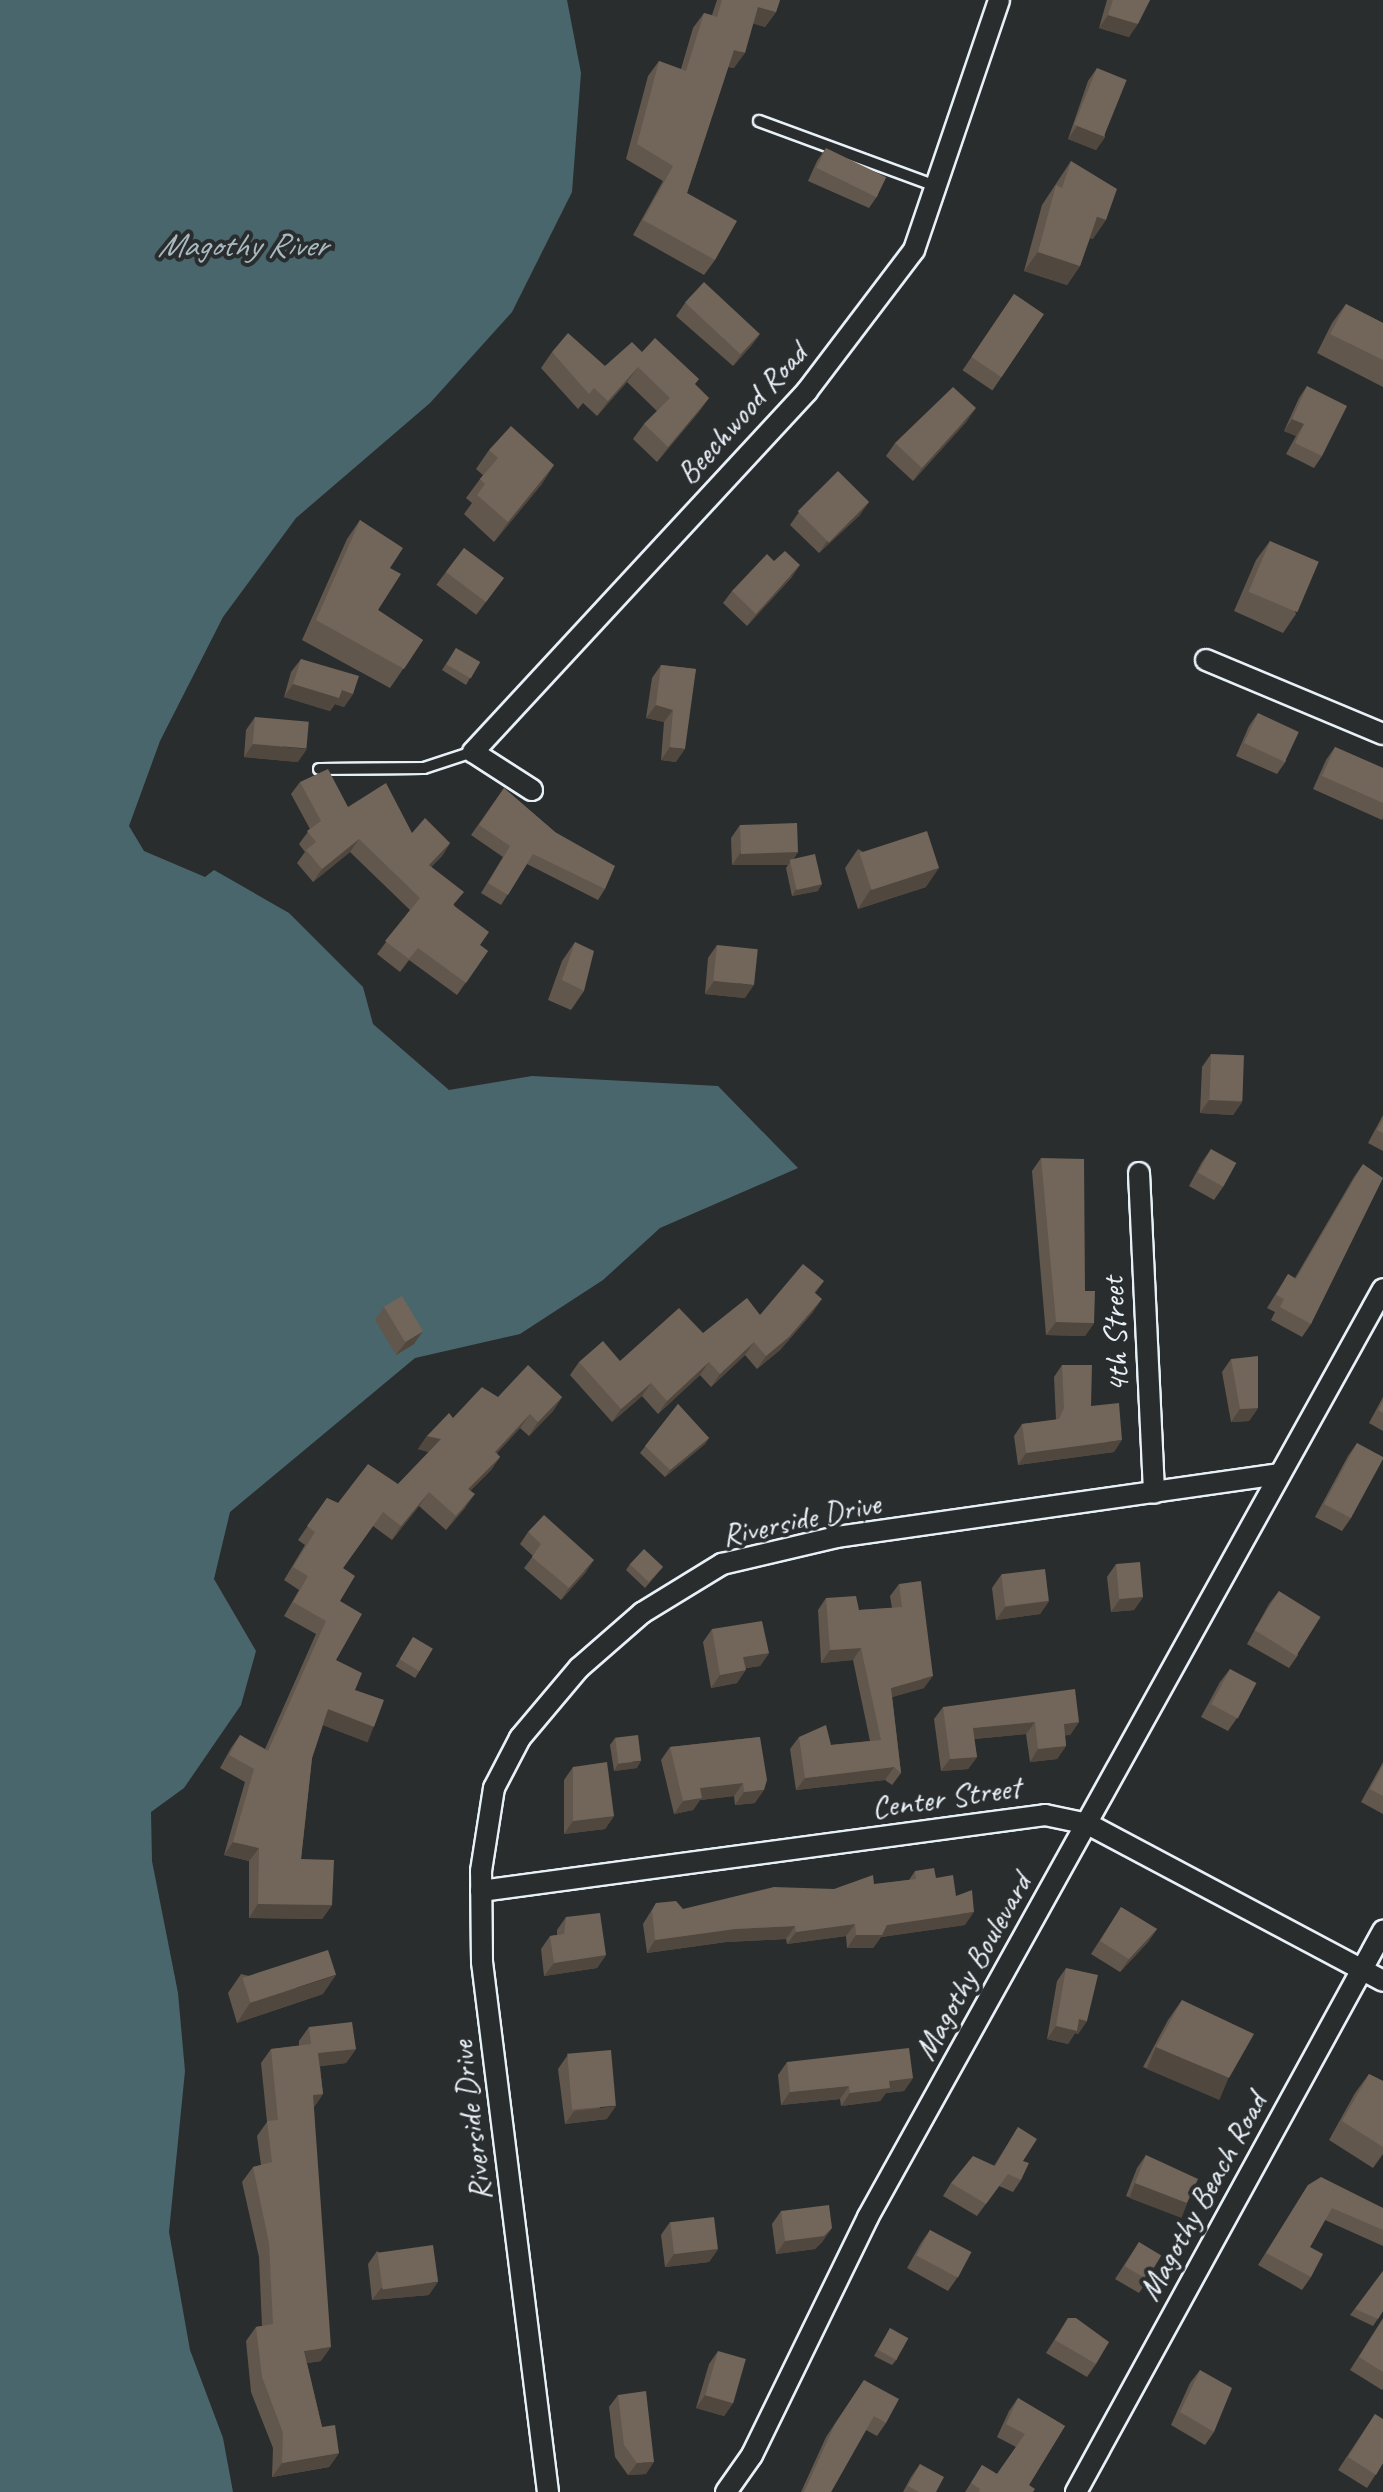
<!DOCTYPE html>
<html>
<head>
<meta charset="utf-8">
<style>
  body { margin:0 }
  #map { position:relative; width:1383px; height:2492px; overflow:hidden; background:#2a2d2e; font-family:Caveat,sans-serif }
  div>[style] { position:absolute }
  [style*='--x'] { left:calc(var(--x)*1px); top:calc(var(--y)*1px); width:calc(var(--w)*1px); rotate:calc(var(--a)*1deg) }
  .water>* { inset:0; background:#49666d }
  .roads { filter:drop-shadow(2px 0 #e8f1f8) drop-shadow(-2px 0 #e8f1f8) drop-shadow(0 2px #e8f1f8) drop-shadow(0 -2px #e8f1f8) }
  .service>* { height:10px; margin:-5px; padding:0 5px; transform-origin:5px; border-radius:5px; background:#2a2d2e }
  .minor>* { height:20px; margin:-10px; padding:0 10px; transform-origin:10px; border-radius:10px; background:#2a2d2e }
  .wall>* { inset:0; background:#62574d; transform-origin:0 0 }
  .shaded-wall>* { inset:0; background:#50473e; transform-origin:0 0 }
  .building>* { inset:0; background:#726559; transform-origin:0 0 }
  span { translate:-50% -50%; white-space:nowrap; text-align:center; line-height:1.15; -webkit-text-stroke:8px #2a2d2e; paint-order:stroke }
  .street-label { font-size:32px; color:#e8f1f8 }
  .water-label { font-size:34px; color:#a8b9c0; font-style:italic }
</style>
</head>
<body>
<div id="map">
  <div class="water">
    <div style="clip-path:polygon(0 0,567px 0,581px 73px,572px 192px,512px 312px,430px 403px,296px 518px,223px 617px,160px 741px,129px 826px,144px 851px,205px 877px,214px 870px,289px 913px,363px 987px,373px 1024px,449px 1090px,532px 1076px,718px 1086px,798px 1168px,660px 1228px,603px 1280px,520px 1334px,415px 1358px,230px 1512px,214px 1579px,256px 1651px,241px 1705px,184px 1788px,151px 1812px,152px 1861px,178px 1993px,185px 2071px,169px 2232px,190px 2350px,223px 2438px,233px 2492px,0 2492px)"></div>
  </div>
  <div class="roads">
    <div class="service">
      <div style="--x:759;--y:121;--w:189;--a:20.2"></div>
      <div style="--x:319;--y:769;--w:105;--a:-0.5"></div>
      <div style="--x:424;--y:768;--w:52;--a:-18.1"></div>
    </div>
    <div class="minor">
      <div style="--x:1206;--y:660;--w:192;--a:22.7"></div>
      <div style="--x:532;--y:790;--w:70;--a:-147.2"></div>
      <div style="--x:473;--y:752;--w:492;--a:-47.2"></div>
      <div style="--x:807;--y:391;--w:177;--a:-52.8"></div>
      <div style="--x:914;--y:250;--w:264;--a:-71.2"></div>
      <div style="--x:1139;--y:1173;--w:320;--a:87.3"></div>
      <div style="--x:481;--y:1891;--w:569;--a:-7.67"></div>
      <div style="--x:1045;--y:1815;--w:44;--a:11.8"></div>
      <div style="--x:1088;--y:1824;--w:334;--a:28"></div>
      <div style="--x:548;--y:2492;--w:534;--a:-97.1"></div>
      <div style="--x:482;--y:1962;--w:91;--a:-90.6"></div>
      <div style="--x:481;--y:1871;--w:84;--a:-81.1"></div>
      <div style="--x:494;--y:1788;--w:56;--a:-62.5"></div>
      <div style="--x:520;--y:1738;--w:92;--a:-49.9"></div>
      <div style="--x:579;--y:1668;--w:84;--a:-41.1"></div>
      <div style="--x:642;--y:1613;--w:94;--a:-31.5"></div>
      <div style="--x:722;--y:1564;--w:118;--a:-13.2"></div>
      <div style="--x:837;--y:1537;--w:445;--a:-8.1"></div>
      <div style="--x:726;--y:2492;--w:45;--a:-54.9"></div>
      <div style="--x:752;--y:2455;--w:265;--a:-64"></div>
      <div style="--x:868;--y:2217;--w:1061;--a:-60.97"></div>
      <div style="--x:1076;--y:2492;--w:640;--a:-61.31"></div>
    </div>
  </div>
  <div class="wall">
    <div style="clip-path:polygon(717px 0,780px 0,776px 12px,765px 27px,753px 23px,734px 68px,728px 67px,687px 193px,715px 260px,704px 275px,633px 235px,663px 181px,626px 159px,648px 76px,659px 61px,681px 69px,693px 28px,704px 13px,712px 15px)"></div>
    <div style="clip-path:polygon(1107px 0,1150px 0,1129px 37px,1099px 28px)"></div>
    <div style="clip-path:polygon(1097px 68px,1105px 137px,1096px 150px,1068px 139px,1088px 81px)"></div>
    <div style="clip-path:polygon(826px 148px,878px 195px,869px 208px,808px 181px,817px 161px)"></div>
    <div style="clip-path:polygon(1071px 161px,1093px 239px,1090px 238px,1080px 266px,1067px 285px,1024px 271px,1042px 205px)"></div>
    <div style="left:1014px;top:294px;width:36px;height:92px;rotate:34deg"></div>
    <div style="clip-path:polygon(685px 303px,760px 334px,751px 346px,733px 366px,676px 316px)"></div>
    <div style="clip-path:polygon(1346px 304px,1383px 323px,1383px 387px,1317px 353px,1332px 323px)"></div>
    <div style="clip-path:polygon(552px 352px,605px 366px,642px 352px,695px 385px,709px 398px,698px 413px,657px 462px,633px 439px,644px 424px,657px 411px,627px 382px,597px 416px,583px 403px,578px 409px,541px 368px)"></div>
    <div style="clip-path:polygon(1307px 386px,1322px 456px,1314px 468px,1286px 454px,1296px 436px,1284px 431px,1299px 398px)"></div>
    <div style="clip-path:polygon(967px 421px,913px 481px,886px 456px,895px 443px)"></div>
    <div style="clip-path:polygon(489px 450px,554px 465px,541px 485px,494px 542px,464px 514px,472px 503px,466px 498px,483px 475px,476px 469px)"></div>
    <div style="clip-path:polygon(799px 512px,860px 515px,819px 553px,790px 525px)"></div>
    <div style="clip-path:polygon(360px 520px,390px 568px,378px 610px,423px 640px,390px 688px,302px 640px,347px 539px)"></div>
    <div style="clip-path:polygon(1270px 541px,1296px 614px,1283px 633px,1234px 611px,1256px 560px)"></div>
    <div style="left:464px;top:548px;width:50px;height:46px;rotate:37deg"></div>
    <div style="clip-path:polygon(774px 561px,792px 577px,747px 626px,723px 603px,732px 591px)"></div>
    <div style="clip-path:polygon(456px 648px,470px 678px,466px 685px,442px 670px)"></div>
    <div style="clip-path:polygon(301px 659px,353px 694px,344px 707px,335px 704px,330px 711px,284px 697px,291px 672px)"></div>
    <div style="clip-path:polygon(661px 665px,696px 669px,676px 762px,661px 760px,664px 722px,646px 718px,652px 678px)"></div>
    <div style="clip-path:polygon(1258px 713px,1286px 761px,1277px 774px,1236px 756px,1249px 726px)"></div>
    <div style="clip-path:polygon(255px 717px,298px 762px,244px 757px,246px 730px)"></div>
    <div style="clip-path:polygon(1335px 747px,1383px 768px,1383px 818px,1382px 820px,1313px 789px,1326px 760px)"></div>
    <div style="clip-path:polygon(300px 782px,348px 807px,412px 833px,450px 843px,442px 856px,431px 867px,454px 905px,480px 945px,488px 951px,457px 995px,409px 960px,400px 972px,377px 954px,410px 910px,350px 852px,313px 882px,297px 863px,305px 852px,299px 844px,310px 829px,291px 794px)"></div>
    <div style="clip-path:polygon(504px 788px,555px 832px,605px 889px,598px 900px,527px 864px,501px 905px,481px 893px,503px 857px,471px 835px)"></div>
    <div style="clip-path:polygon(740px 825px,798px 852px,792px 861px,818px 891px,792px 896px,786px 868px,788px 865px,732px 865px,731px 838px)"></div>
    <div style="clip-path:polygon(858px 849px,926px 887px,858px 909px,845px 868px)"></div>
    <div style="clip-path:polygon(575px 942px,584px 991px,571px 1010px,548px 1000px,562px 961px)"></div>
    <div style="clip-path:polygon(717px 945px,745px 998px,705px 994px,708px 958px)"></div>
    <div style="clip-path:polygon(1211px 1054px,1242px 1102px,1233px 1115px,1200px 1113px,1202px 1067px)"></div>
    <div style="clip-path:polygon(1383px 1115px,1383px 1151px,1368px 1143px)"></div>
    <div style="clip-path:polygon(1211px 1149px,1223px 1187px,1214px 1200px,1189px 1186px,1202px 1162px)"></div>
    <div style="clip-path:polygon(1041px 1158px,1085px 1291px,1094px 1323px,1085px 1336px,1046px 1335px,1032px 1171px)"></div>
    <div style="clip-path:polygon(1363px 1164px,1311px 1324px,1302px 1337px,1271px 1320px,1275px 1312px,1267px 1308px,1288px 1274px,1295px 1278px,1354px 1177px)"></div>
    <div style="clip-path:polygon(824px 1281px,815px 1293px,813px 1312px,780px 1350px,757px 1369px,745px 1355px,711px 1387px,700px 1375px,658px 1414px,642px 1396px,612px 1422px,570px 1375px,579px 1362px,620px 1361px,760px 1315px)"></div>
    <div style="clip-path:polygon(384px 1307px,414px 1344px,396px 1355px,375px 1320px)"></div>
    <div style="clip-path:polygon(1231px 1359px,1258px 1408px,1249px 1421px,1231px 1422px,1222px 1372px)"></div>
    <div style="clip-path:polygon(1062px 1365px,1091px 1406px,1114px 1452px,1018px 1465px,1014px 1436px,1022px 1424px,1056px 1420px,1054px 1377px)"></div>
    <div style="clip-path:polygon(498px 1397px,562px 1397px,553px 1411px,529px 1436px,520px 1428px,497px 1453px,500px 1457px,491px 1470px,470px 1491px,465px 1508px,446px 1530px,419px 1506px,392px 1540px,373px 1526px,343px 1568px,340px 1601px,336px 1660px,355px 1690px,365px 1741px,323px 1725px,312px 1758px,301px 1859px,332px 1905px,322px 1919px,249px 1918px,249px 1861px,224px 1855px,245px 1782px,220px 1768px,231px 1748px,240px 1735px,265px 1749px,316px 1634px,284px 1616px,299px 1590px,284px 1580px,305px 1545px,298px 1540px,327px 1498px,338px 1503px,398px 1484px,429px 1452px,418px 1449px,427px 1436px,453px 1418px)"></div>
    <div style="clip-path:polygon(1383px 1397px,1383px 1431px,1369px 1423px)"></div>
    <div style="clip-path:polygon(678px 1404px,709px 1438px,705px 1444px,665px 1477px,640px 1453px)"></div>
    <div style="clip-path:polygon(1357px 1443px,1351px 1518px,1342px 1531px,1315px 1517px,1348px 1456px)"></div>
    <div style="clip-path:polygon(528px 1532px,586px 1572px,561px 1600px,524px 1568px,533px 1556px,520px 1544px)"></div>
    <div style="clip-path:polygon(630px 1564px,663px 1567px,645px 1588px,626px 1570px)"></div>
    <div style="clip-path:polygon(1116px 1564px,1143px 1597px,1134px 1610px,1111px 1612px,1107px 1577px)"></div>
    <div style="clip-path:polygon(1001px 1575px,1049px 1601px,1040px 1614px,996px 1620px,992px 1588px)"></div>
    <div style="clip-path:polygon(899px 1584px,924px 1688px,892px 1697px,901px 1773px,892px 1785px,885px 1780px,796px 1790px,790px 1749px,799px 1737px,831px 1745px,870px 1741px,853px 1660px,821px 1663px,818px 1610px,826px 1598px,859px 1610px,892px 1608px,890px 1596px)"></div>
    <div style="clip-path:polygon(1279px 1591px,1298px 1655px,1289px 1668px,1247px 1644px,1269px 1604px)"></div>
    <div style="clip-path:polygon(712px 1629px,769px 1653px,760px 1666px,746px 1668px,737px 1683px,711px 1688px,703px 1642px)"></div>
    <div style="left:413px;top:1637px;width:23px;height:34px;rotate:31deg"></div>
    <div style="clip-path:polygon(1230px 1669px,1237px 1718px,1228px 1731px,1201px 1717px,1220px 1682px)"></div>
    <div style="clip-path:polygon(943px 1707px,1079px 1722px,1070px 1735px,1065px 1735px,1066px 1746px,1057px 1759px,1030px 1762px,1026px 1734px,974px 1739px,977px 1757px,968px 1769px,941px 1771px,934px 1719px)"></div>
    <div style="clip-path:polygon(760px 1737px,755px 1803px,735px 1805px,734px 1796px,700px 1800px,693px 1810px,674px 1814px,661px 1760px,670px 1747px)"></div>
    <div style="clip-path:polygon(615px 1738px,637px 1768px,614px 1771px,610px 1745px)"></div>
    <div style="clip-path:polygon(1383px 1762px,1383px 1814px,1361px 1802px)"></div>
    <div style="clip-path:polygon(573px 1767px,614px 1816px,605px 1829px,564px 1834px,564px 1780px)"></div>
    <div style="clip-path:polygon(915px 1871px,936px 1878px,956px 1896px,965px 1925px,881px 1937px,873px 1948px,847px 1948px,846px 1936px,787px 1944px,786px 1939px,726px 1942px,647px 1953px,643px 1924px,656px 1903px,683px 1909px,909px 1880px)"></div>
    <div style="clip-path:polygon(1121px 1907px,1157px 1929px,1148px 1942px,1120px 1972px,1091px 1954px)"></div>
    <div style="clip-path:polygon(566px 1917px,606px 1955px,597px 1968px,544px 1976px,541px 1949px,550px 1936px,557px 1935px,557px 1930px)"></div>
    <div style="clip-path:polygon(1066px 1968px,1087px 2021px,1078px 2034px,1075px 2033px,1068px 2044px,1047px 2039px,1057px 1981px)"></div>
    <div style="clip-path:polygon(241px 1974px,323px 1994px,237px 2023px,228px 1993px)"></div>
    <div style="clip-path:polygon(1182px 2000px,1216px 2098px,1143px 2067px,1168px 2020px)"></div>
    <div style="clip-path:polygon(309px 2027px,356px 2049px,346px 2063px,320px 2066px,323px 2094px,314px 2107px,321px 2361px,307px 2363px,322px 2427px,339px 2453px,329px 2467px,272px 2477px,273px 2448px,251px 2392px,246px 2341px,256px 2327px,262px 2326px,259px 2257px,242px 2182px,253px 2167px,261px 2165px,257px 2136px,267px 2122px,261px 2063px,271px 2049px,299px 2046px,299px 2041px)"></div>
    <div style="clip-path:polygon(567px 2056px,607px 2119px,565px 2124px,558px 2069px)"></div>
    <div style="clip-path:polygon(787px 2062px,913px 2078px,904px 2091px,886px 2093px,880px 2101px,841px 2106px,840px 2099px,781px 2105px,778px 2075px)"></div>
    <div style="clip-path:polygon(1369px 2074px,1383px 2081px,1383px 2154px,1373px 2168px,1329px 2140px,1355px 2093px)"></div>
    <div style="clip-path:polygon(1018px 2127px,1023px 2161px,1021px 2180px,1013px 2192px,999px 2186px,977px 2216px,943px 2196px,951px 2183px,994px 2166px)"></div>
    <div style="clip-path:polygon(1146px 2155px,1187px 2203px,1178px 2216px,1126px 2196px,1137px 2168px)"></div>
    <div style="clip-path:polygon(1308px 2185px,1383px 2208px,1383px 2246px,1325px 2220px,1310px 2247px,1311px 2277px,1302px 2290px,1258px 2265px)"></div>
    <div style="clip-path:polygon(781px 2211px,823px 2241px,815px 2249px,776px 2254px,772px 2224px)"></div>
    <div style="clip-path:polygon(670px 2222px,718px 2249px,709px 2262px,665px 2267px,661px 2235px)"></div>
    <div style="clip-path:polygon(930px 2230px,957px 2278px,948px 2291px,907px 2268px,921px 2243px)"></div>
    <div style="clip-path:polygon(1139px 2242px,1148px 2280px,1139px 2293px,1115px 2279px)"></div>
    <div style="clip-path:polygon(377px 2251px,429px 2295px,372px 2300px,368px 2264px)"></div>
    <div style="clip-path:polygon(1383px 2271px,1383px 2311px,1373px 2326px,1350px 2315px)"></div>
    <div style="clip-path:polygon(1068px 2318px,1096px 2364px,1087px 2377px,1046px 2353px)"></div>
    <div style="clip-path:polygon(1383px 2318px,1383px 2389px,1382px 2390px,1350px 2370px)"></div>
    <div style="clip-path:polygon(890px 2328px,897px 2359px,892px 2365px,874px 2356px)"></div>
    <div style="clip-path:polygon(718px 2351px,733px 2403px,724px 2416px,696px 2408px,709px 2364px)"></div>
    <div style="clip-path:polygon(1200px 2370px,1214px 2432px,1205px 2445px,1171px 2425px,1190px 2383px)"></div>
    <div style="clip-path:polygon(864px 2380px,886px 2423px,877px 2436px,866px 2430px,831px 2492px,801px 2492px,826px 2437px)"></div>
    <div style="clip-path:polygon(618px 2395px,646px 2474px,628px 2475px,615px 2457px,609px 2407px)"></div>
    <div style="clip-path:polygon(1018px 2398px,1065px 2426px,1029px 2485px,1033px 2492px,965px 2492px,982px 2465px,997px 2474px,1016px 2447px,997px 2437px,1009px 2411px)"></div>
    <div style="clip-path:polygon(1375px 2414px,1383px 2463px,1367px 2488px,1338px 2470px)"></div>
    <div style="clip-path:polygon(920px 2464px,936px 2492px,903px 2492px,911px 2477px)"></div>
  </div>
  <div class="shaded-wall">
    <div style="clip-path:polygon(758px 7px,776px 12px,765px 27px,747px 22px)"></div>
    <div style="clip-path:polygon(1108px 15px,1138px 24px,1129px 37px,1099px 28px)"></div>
    <div style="clip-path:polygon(734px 50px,745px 53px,734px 68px,723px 65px)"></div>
    <div style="clip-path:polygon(1077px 126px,1105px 137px,1096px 150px,1068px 139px)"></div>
    <div style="clip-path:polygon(1097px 217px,1106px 220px,1093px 239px,1083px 236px)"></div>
    <div style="clip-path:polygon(1038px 252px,1080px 266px,1067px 285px,1024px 271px)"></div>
    <div style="clip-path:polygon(760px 334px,751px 346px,733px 366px,742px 353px)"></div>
    <div style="clip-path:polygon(638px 367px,627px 382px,597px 416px,608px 401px)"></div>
    <div style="clip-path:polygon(709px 398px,698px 413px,657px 462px,668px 447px)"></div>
    <div style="clip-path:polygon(976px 408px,967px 421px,913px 481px,922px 468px)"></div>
    <div style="clip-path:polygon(1292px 419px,1304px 424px,1296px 436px,1284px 431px)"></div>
    <div style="clip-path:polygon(554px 465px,541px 485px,494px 542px,508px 522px)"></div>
    <div style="clip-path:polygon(869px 502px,860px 515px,819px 553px,828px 540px)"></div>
    <div style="clip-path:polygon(800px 565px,792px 577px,747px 626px,756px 614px)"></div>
    <div style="clip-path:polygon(293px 684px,342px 690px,353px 694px,344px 707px,335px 704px,330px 711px,284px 697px)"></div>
    <div style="clip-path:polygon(656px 705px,673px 710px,664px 722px,646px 718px)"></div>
    <div style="clip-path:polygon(253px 744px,307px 749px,298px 762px,244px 757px)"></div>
    <div style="clip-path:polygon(670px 747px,685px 749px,676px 762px,661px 760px)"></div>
    <div style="clip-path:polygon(359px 839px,350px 852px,313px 882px,322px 869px)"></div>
    <div style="clip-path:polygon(450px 843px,442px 856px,420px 878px,429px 865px)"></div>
    <div style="clip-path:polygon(741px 852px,798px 852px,788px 865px,732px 865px)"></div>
    <div style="clip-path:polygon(939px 868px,926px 887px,858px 909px,871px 889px)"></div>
    <div style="clip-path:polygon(822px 884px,818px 891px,792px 896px,796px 889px)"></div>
    <div style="clip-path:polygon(714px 981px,754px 985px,745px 998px,705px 994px)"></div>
    <div style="clip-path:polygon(1209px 1100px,1242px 1102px,1233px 1115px,1200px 1113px)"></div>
    <div style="clip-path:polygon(822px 1299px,813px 1312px,780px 1350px,757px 1369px,766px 1356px)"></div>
    <div style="clip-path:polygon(1056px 1322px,1094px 1323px,1085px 1336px,1046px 1335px)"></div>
    <div style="clip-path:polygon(423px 1331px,414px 1344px,396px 1355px,406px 1342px)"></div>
    <div style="clip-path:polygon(754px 1342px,745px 1355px,711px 1387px,720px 1374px)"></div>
    <div style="clip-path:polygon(709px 1362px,700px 1375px,658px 1414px,667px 1401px)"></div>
    <div style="clip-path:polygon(651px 1383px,642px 1396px,612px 1422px,621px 1409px)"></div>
    <div style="clip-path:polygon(562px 1397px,553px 1411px,529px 1436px,538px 1422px)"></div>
    <div style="clip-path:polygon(1258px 1408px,1249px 1421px,1231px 1422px,1240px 1409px)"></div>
    <div style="clip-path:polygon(530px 1414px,520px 1428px,485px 1465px,495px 1452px)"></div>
    <div style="clip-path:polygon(427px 1436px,441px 1439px,431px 1453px,418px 1449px)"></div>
    <div style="clip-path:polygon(709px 1438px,705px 1444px,665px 1477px,670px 1470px)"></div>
    <div style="clip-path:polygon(1122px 1440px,1114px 1452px,1018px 1465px,1026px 1453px)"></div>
    <div style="clip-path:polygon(500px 1457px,491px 1470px,459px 1502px,468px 1489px)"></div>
    <div style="clip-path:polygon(429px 1492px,419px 1506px,392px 1540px,401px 1526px)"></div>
    <div style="clip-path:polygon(475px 1494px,465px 1508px,446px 1530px,456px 1516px)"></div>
    <div style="clip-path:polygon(594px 1560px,586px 1572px,561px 1600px,569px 1588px)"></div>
    <div style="clip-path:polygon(1143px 1597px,1134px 1610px,1111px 1612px,1120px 1599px)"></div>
    <div style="clip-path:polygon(1049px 1601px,1040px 1614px,996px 1620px,1005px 1607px)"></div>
    <div style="clip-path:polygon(861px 1648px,853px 1660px,821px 1663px,830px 1650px)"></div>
    <div style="clip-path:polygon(769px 1653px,760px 1666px,734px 1670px,743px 1657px)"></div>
    <div style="clip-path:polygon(746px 1670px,737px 1683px,711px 1688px,720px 1675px)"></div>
    <div style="clip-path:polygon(933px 1676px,924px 1688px,882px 1700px,891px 1688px)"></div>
    <div style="left:328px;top:1709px;width:49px;height:17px;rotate:21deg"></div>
    <div style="clip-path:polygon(1035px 1722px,1026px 1734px,964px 1740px,973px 1728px)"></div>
    <div style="clip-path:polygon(1079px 1722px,1070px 1735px,1055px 1737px,1064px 1724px)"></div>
    <div style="clip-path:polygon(1066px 1746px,1057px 1759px,1030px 1762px,1038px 1749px)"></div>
    <div style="clip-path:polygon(977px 1757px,968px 1769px,941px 1771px,950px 1759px)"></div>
    <div style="clip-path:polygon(641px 1761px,637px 1768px,614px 1771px,618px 1764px)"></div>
    <div style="clip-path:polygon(894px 1767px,885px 1780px,796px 1790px,805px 1778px)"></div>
    <div style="clip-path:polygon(743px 1783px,734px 1796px,700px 1800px,693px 1810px,674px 1814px,683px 1801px,700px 1788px)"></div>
    <div style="clip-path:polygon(764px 1790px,755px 1803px,735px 1805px,744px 1792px)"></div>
    <div style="clip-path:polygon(614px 1816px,605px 1829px,564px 1834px,573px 1821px)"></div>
    <div style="clip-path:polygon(233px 1842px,259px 1848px,249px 1861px,224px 1855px)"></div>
    <div style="clip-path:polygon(258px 1904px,332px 1905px,322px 1919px,249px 1918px)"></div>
    <div style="clip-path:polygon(974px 1912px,965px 1925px,881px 1937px,873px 1948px,847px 1948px,856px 1935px,887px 1925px)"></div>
    <div style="clip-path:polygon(855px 1924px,846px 1936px,787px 1944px,796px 1932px)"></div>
    <div style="clip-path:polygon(795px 1926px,786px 1939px,726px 1942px,647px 1953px,655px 1940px,735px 1929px)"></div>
    <div style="clip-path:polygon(1157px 1929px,1148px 1942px,1120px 1972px,1129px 1959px)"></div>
    <div style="clip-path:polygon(606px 1955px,597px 1968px,544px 1976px,554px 1963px)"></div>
    <div style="clip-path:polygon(336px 1975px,323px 1994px,237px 2023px,250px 2003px)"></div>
    <div style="clip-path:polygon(1079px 2019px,1087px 2021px,1078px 2034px,1075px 2033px,1068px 2044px,1047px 2039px,1056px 2026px)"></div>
    <div style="left:1156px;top:2047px;width:79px;height:24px;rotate:23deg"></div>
    <div style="clip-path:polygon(356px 2049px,346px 2063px,308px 2068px,318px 2053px)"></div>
    <div style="clip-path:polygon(913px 2078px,904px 2091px,886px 2093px,880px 2101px,841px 2106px,850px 2093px,889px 2081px)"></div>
    <div style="clip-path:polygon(849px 2086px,840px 2099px,781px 2105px,790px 2092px)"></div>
    <div style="clip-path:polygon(323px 2094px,313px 2108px,313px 2095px)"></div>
    <div style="clip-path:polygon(616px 2106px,607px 2119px,565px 2124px,574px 2111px)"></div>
    <div style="left:1135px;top:2183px;width:56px;height:16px;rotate:21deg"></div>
    <div style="clip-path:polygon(832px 2228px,823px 2241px,815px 2249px,776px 2254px,785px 2241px)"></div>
    <div style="clip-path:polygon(718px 2249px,709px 2262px,665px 2267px,674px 2254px)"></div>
    <div style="clip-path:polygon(438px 2282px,429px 2295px,372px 2300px,381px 2288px)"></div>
    <div style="clip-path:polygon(331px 2347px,321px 2361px,294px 2365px,304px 2351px)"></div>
    <div style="clip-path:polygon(705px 2395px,733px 2403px,724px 2416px,696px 2408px)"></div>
    <div style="clip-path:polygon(339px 2453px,329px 2467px,272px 2477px,282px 2463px)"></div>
    <div style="clip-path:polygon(654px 2462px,646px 2474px,628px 2475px,637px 2463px)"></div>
  </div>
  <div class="building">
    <div style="clip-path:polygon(722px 0,780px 0,776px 12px,758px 7px,745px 53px,734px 50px,687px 193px,737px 221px,715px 260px,643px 220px,673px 166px,637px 144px,659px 61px,686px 71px,704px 13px,717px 17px)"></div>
    <div style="clip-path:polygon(1113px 0,1150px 0,1138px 24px,1108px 15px)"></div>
    <div style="left:1097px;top:68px;width:32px;height:61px;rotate:22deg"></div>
    <div style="left:826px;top:148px;width:67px;height:22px;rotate:26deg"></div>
    <div style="clip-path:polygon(1071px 161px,1117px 189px,1106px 220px,1097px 217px,1080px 266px,1038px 252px,1056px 185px,1062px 188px)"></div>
    <div style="left:704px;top:282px;width:76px;height:28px;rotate:43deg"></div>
    <div style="left:1014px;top:294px;width:36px;height:76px;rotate:34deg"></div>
    <div style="clip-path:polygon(1346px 304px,1383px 323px,1383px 360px,1330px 334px)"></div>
    <div style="clip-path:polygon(568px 333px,605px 366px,632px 342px,642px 352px,655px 338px,699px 379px,695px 384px,709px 398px,668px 447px,644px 424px,670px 398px,638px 367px,608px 401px,594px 388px,589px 394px,552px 352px)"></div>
    <div style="clip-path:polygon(1307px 386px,1347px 406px,1322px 456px,1295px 443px,1304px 424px,1292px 419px)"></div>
    <div style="clip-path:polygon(953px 387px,976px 408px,922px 468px,895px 443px)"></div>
    <div style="clip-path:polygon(511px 426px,554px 465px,508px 522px,477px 495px,485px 484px,480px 479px,498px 458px,489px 450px)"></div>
    <div style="left:838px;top:471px;width:44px;height:57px;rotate:45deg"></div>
    <div style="clip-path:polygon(360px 520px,403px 548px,390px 568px,401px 574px,378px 610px,423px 640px,404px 669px,316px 620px)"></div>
    <div style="left:1270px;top:541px;width:53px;height:55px;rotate:23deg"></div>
    <div style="left:464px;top:548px;width:50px;height:30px;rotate:37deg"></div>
    <div style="clip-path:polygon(785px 551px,800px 565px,756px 614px,732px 591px,767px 554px,774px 561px)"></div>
    <div style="left:456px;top:648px;width:28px;height:19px;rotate:30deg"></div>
    <div style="clip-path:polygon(301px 659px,359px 676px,353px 694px,342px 690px,339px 698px,293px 684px)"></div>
    <div style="clip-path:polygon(661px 665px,696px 669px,685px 749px,670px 747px,673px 710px,656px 705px)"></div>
    <div style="left:1258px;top:713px;width:45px;height:33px;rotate:25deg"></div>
    <div style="left:255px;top:717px;width:54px;height:27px;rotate:5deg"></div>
    <div style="clip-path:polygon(1335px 747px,1383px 768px,1383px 803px,1322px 776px)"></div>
    <div style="clip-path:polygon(328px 769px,348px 807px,386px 783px,412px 833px,425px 818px,450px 843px,429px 865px,464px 892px,453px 905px,489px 932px,480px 945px,488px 951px,466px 983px,418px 948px,409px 959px,385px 941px,420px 898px,359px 839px,322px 869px,306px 850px,316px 842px,307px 831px,321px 821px,300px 782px)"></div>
    <div style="clip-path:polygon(504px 788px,555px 832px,615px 866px,605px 889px,533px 854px,508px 895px,488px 883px,510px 846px,479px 825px)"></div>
    <div style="left:797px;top:823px;width:29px;height:57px;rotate:88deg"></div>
    <div style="left:927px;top:831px;width:39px;height:71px;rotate:72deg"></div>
    <div style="left:815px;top:854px;width:31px;height:26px;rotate:77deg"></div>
    <div style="clip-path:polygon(575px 942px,594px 951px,584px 991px,562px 980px)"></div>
    <div style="left:717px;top:945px;width:41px;height:36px;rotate:6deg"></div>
    <div style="left:1211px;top:1054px;width:33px;height:46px;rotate:2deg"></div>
    <div style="clip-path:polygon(1383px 1119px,1383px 1133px,1377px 1130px)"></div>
    <div style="left:1211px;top:1149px;width:29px;height:27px;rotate:29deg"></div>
    <div style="clip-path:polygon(1041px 1158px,1084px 1159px,1085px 1291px,1095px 1291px,1094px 1323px,1056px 1322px)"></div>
    <div style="clip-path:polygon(1363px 1164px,1383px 1178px,1311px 1324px,1280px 1307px,1284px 1299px,1276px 1295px,1288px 1274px,1296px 1279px)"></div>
    <div style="clip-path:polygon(803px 1264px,824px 1281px,814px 1292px,822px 1299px,789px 1337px,766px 1356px,754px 1342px,720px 1374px,709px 1362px,667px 1401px,651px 1383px,621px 1409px,579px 1362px,603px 1341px,620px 1361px,679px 1308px,703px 1333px,747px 1298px,760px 1315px)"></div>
    <div style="left:402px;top:1296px;width:41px;height:21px;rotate:59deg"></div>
    <div style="clip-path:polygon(1258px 1356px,1258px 1408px,1240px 1409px,1231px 1359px)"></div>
    <div style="clip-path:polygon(528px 1365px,562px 1397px,538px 1422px,530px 1414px,495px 1452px,500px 1457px,468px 1489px,475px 1494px,456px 1516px,429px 1492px,401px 1526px,383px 1512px,343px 1568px,355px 1576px,340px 1601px,362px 1614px,336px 1660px,362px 1673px,355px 1690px,384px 1700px,374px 1727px,328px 1709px,312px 1758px,301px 1859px,334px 1860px,332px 1905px,258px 1904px,259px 1848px,233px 1842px,254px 1769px,229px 1755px,240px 1735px,268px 1751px,326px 1621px,293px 1602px,308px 1576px,293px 1567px,315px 1532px,307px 1526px,327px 1498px,338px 1503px,368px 1464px,398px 1484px,441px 1439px,427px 1436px,449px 1413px,453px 1418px,482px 1387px,498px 1397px)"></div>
    <div style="clip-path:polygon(1062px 1365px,1092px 1365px,1091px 1406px,1119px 1403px,1122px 1440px,1026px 1453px,1022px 1424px,1059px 1419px,1064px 1408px)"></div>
    <div style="clip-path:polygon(1383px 1401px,1383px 1413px,1378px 1410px)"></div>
    <div style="clip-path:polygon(678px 1404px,709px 1438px,670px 1470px,645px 1446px)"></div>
    <div style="clip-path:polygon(1357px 1443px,1383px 1457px,1383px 1459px,1351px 1518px,1324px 1504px)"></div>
    <div style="clip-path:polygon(544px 1515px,594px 1560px,569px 1588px,532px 1557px,541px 1544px,528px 1532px)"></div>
    <div style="left:644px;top:1549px;width:26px;height:21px;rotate:43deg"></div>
    <div style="left:1140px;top:1562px;width:35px;height:24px;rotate:85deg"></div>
    <div style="left:1045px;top:1569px;width:32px;height:44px;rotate:83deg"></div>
    <div style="clip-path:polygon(921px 1581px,933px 1676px,891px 1688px,901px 1773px,894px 1767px,805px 1778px,799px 1737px,826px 1725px,831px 1745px,881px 1740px,861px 1648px,830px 1650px,826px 1598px,856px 1596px,859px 1610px,902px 1607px,899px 1584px)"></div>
    <div style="left:1279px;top:1591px;width:49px;height:46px;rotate:32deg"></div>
    <div style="clip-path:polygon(762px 1621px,769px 1653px,743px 1657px,746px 1670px,720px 1675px,712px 1629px)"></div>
    <div style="left:413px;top:1637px;width:23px;height:26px;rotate:31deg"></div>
    <div style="left:1230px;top:1669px;width:30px;height:40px;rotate:28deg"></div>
    <div style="clip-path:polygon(1075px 1689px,1079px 1722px,1064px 1724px,1066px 1746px,1038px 1749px,1035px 1722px,973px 1728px,977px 1757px,950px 1759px,943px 1707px)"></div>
    <div style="left:638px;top:1735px;width:26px;height:23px;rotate:83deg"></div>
    <div style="clip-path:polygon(760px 1737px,767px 1780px,764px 1790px,744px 1792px,743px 1783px,700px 1788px,702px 1798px,683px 1801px,670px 1747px)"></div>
    <div style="clip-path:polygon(607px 1762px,614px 1816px,573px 1821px,573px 1767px)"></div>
    <div style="clip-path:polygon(1383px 1765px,1383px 1796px,1370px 1789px)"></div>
    <div style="clip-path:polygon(934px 1868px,936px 1878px,953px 1875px,956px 1896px,972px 1890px,974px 1912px,887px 1925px,882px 1935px,856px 1935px,855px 1924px,796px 1932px,795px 1926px,735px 1929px,655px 1940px,652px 1911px,656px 1903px,676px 1901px,683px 1909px,774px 1887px,834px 1889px,873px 1875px,874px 1884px,916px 1879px,915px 1871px)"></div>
    <div style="clip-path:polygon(1121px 1907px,1157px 1929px,1129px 1959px,1100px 1941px)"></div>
    <div style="clip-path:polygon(600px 1913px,606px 1955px,554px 1963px,550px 1936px,564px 1934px,566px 1917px)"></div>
    <div style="left:328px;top:1950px;width:26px;height:90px;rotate:72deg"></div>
    <div style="clip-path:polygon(1066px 1968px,1098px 1975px,1087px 2021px,1079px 2019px,1077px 2031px,1056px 2026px)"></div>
    <div style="clip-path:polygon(1182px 2000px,1254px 2034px,1229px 2078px,1156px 2047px)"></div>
    <div style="clip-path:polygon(352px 2022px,356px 2049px,318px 2053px,323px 2094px,313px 2095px,331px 2347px,304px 2351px,322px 2427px,335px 2425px,339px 2453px,282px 2463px,283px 2433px,262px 2377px,256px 2327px,273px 2324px,269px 2243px,253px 2167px,272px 2162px,267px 2121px,278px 2120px,271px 2049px,311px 2044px,309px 2027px)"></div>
    <div style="clip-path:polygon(909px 2048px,913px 2078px,889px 2081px,890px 2088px,850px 2093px,849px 2086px,790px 2092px,787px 2062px)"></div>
    <div style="left:611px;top:2050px;width:56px;height:44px;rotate:85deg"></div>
    <div style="clip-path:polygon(1369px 2074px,1383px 2081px,1383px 2147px,1342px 2121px)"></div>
    <div style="clip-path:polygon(1018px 2127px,1037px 2139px,1023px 2161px,1029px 2163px,1021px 2180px,1008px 2174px,986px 2204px,951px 2183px,973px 2156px,995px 2166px)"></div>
    <div style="clip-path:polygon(1146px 2155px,1198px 2179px,1187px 2203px,1135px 2183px)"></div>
    <div style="clip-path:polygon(1321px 2177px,1383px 2208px,1383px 2230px,1332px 2208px,1310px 2247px,1323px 2254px,1311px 2277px,1266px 2253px,1308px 2185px)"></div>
    <div style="clip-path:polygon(829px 2205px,832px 2228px,824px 2236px,785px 2241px,781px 2211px)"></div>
    <div style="left:714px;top:2217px;width:32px;height:44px;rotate:83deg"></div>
    <div style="left:930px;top:2230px;width:47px;height:29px;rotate:28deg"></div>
    <div style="left:1139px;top:2242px;width:26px;height:28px;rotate:31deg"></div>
    <div style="left:433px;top:2245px;width:37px;height:56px;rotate:82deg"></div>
    <div style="clip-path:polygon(1383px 2271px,1383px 2311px,1378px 2319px,1355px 2309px)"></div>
    <div style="clip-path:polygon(1068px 2318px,1076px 2318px,1109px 2342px,1096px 2364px,1055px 2340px)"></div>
    <div style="clip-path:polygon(1383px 2319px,1383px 2372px,1359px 2357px)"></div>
    <div style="left:890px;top:2328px;width:21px;height:25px;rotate:29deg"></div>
    <div style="left:718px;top:2351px;width:29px;height:46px;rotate:16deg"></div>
    <div style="clip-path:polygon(1200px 2370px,1232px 2388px,1214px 2432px,1180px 2412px)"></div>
    <div style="clip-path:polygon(864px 2380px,899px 2399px,886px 2423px,874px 2416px,831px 2492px,804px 2492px,835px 2424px)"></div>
    <div style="clip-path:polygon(646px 2391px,654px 2462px,637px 2463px,624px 2445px,618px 2395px)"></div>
    <div style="clip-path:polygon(1018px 2398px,1065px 2426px,1029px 2485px,1035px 2489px,1033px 2492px,979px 2492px,980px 2489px,971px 2483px,982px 2465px,997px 2474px,1025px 2434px,1006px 2424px)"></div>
    <div style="clip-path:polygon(1375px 2414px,1383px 2419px,1383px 2463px,1376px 2475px,1348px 2457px)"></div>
    <div style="clip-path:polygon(920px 2464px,944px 2477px,936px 2492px,919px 2492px,908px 2486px)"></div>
  </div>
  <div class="street-label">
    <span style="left:742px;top:414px;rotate:-48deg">Beechwood Road</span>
    <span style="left:1116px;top:1335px;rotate:-93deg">4th Street</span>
    <span style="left:801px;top:1520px;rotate:-12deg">Riverside Drive</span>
    <span style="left:946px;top:1798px;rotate:-8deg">Center Street</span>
    <span style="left:973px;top:1967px;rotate:-61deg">Magothy Boulevard</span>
    <span style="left:472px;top:2121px;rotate:-97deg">Riverside Drive</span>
    <span style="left:1203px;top:2197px;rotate:-61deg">Magothy Beach Road</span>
  </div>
  <div class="water-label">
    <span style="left:242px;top:245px">Magothy River</span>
  </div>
</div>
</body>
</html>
